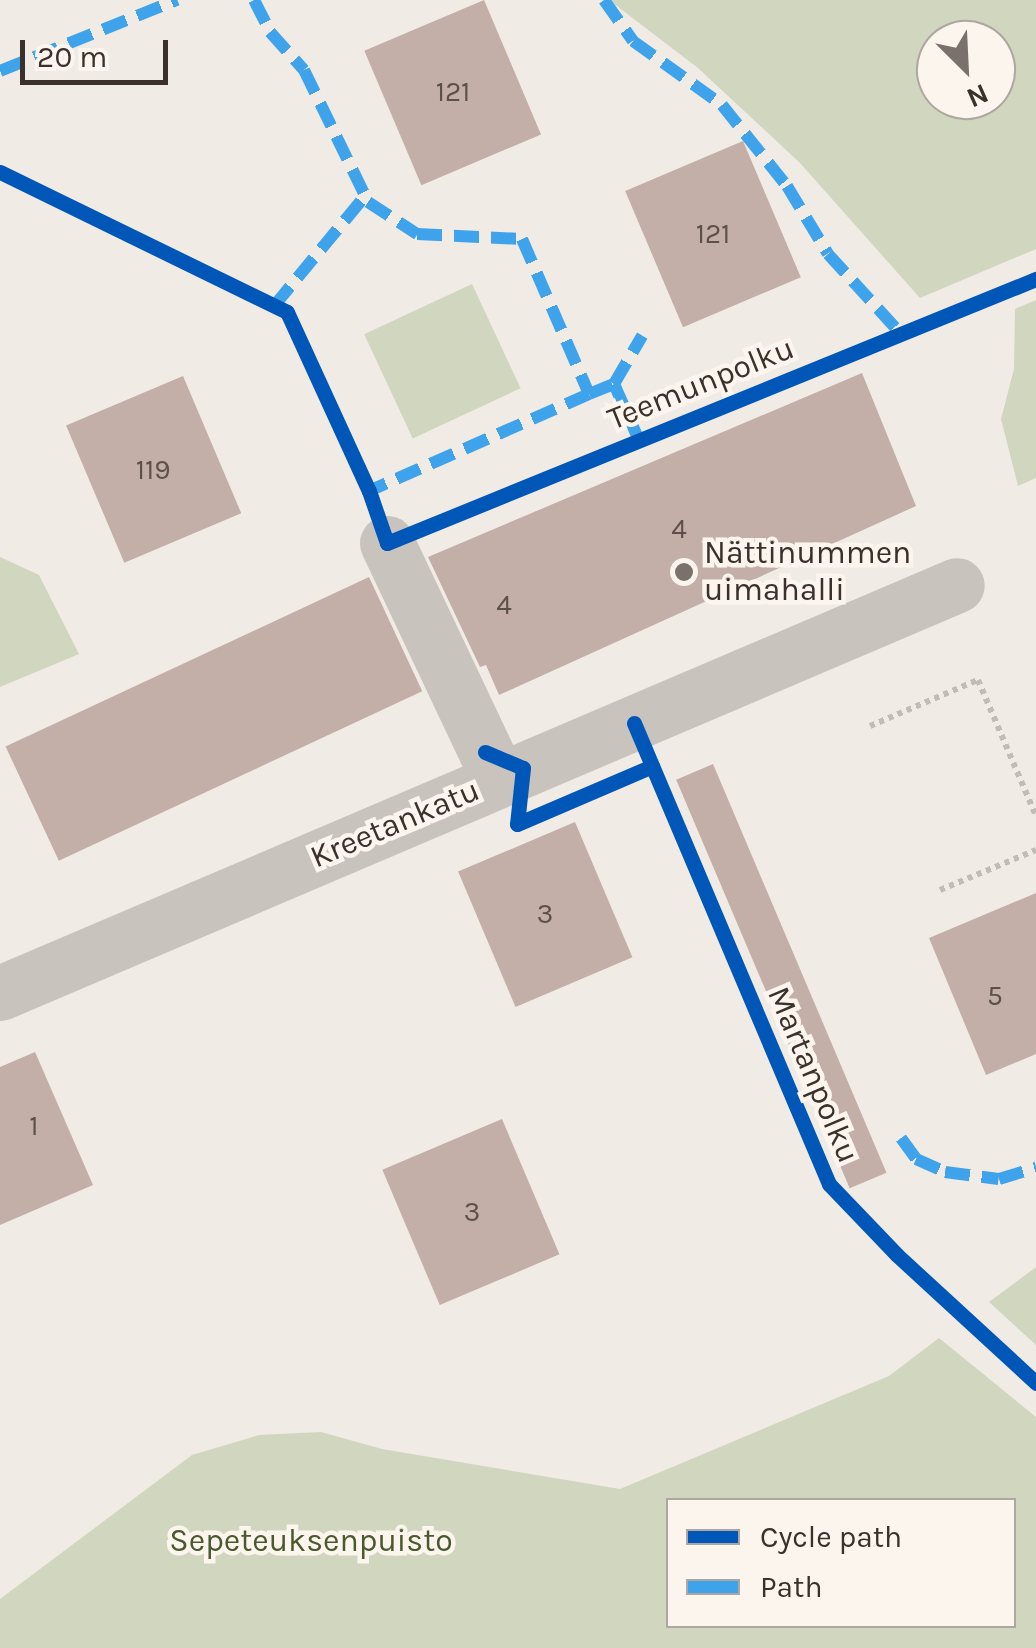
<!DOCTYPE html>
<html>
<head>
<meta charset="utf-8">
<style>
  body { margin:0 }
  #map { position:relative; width:1036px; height:1648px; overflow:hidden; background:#f0ebe5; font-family:Karla,sans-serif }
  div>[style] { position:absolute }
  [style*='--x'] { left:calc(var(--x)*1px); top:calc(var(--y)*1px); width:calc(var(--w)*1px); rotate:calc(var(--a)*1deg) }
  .green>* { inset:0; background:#d1d6bf; transform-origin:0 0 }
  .building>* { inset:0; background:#c3afa7; transform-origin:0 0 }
  .path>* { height:6px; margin-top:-3px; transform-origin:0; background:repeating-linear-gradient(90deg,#c2bbb6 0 5px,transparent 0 10px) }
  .minor>* { height:55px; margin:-27.5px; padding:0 27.5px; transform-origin:27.5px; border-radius:27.5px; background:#c9c3be }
  .quiet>* { height:12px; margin-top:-6px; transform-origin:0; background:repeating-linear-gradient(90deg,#3fa3eb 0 25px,transparent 0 37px) }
  .cycleway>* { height:15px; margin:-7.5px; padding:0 7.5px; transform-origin:7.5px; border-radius:7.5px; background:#0057b8 }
  .dots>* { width:28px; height:28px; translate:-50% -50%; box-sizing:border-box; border:5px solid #fbf5ee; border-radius:50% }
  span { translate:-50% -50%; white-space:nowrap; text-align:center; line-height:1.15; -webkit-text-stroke:9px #fbf5ee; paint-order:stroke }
  .number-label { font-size:28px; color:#5d504a }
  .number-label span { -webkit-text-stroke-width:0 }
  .street-label { font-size:32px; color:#3b302b }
  .poi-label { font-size:32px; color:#3b302b }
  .left { translate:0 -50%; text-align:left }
  .park-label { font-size:32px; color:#4a5a2e }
  .legend { position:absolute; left:666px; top:1498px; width:350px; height:130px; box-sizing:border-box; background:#fbf5ee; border:2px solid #aea6a0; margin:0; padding:12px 18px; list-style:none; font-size:30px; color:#3b302b }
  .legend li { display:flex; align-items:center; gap:20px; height:50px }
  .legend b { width:50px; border:2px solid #aea6a0 }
  .north { position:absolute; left:916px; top:20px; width:100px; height:100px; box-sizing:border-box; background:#fbf5ee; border:2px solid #aea6a0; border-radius:50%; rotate:156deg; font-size:28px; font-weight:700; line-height:40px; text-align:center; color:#3b302b }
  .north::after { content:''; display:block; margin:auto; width:35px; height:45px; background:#7a716c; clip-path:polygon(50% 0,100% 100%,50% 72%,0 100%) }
  .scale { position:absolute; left:20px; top:40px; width:148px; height:45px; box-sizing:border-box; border:5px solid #3b302b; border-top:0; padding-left:12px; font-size:30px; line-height:35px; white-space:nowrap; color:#3b302b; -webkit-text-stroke:8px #fbf5ee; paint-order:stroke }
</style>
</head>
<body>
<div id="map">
  <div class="green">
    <div style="clip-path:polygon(evenodd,609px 0,1036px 0,1036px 249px,920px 298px,800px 163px,698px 68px,609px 0,996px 40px,996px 100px,936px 100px,936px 40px,996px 40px)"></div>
    <div style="left:472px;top:284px;width:115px;height:119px;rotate:65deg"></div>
    <div style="clip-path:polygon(1036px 300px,1036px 478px,1018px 486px,1001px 419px,1014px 369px,1015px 309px)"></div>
    <div style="clip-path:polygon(0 557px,39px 575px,79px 654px,0 687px)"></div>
    <div style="clip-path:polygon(1036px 1267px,1036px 1345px,989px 1302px)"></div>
    <div style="clip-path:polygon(evenodd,939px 1338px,1036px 1417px,1036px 1648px,0 1648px,0 1599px,192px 1455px,259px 1435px,321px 1432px,382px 1449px,620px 1489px,889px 1376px,939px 1338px,668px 1500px,1014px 1500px,1014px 1626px,668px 1626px,668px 1500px)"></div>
  </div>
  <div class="building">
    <div style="left:484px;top:0;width:146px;height:130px;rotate:67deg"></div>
    <div style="left:743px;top:141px;width:148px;height:128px;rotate:67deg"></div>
    <div style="clip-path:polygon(862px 373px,916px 506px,499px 695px,486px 665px,480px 667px,428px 557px)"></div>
    <div style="left:183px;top:376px;width:149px;height:127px;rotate:67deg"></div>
    <div style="left:369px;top:577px;width:126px;height:401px;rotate:65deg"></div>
    <div style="left:713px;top:764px;width:444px;height:40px;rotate:67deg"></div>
    <div style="left:575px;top:822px;width:147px;height:127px;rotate:67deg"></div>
    <div style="clip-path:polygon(1036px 893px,1036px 1054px,986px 1075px,929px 938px)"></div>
    <div style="clip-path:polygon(35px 1052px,93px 1185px,0 1225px,0 1067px)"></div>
    <div style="left:502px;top:1119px;width:147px;height:130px;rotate:67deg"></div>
  </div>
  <div class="path">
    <div style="--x:870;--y:726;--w:117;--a:-23.1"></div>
    <div style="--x:978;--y:680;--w:148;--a:66.9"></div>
    <div style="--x:940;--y:890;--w:104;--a:-22.6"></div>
  </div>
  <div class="minor">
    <div style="--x:387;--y:543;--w:262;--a:64.7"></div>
    <div style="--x:0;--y:993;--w:1040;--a:-23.09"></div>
  </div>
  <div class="quiet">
    <div style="--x:254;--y:0;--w:36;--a:63"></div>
    <div style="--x:270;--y:32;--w:51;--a:48.2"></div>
    <div style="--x:304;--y:70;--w:147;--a:64.1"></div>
    <div style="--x:368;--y:202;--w:59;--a:33.1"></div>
    <div style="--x:417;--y:234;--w:105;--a:2.7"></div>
    <div style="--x:522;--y:239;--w:169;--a:66.6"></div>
    <div style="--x:589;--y:394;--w:240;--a:156.2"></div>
    <div style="--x:604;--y:0;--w:50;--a:54.7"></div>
    <div style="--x:633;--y:41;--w:110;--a:35.7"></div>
    <div style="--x:722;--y:105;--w:104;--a:51.3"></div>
    <div style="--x:787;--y:186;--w:79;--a:58.9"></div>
    <div style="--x:828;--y:254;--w:108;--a:47.6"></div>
    <div style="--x:0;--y:71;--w:191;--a:-21.9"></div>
    <div style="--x:274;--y:306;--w:143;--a:-50.4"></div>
    <div style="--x:614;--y:384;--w:56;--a:-59.7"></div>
    <div style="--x:589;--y:394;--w:27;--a:-22"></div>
    <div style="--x:614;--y:384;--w:59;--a:66"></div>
    <div style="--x:901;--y:1138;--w:26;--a:54"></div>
    <div style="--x:916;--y:1159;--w:32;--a:24"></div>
    <div style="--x:945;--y:1172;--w:54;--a:7.4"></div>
    <div style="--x:999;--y:1179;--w:39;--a:-17"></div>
  </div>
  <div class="cycleway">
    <div style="--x:0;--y:172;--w:319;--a:26"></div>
    <div style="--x:287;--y:312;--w:197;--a:65.4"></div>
    <div style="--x:369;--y:491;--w:55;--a:70.9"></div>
    <div style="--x:387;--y:543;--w:701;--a:-22.14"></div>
    <div style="--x:634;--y:723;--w:501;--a:67.07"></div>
    <div style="--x:829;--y:1184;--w:98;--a:46.2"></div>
    <div style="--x:897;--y:1255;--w:189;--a:42.6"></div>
    <div style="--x:485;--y:752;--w:41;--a:22.8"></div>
    <div style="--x:523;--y:768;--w:56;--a:96.1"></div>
    <div style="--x:517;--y:824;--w:147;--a:-23.2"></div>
  </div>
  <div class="dots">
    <div style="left:684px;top:572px;background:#7a716c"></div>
  </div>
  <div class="number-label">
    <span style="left:453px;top:92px">121</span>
    <span style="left:713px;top:234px">121</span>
    <span style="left:153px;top:470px">119</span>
    <span style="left:679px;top:529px">4</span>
    <span style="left:504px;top:605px">4</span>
    <span style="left:545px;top:914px">3</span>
    <span style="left:995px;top:996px">5</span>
    <span style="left:34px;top:1126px">1</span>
    <span style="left:472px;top:1212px">3</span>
  </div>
  <div class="street-label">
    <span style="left:701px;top:384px;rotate:-22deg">Teemunpolku</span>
    <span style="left:395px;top:824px;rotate:-23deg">Kreetankatu</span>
    <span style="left:813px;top:1075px;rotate:67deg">Martanpolku</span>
  </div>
  <div class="poi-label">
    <span class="left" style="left:704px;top:572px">Nättinummen<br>uimahalli</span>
  </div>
  <div class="park-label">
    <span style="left:311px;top:1541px">Sepeteuksenpuisto</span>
  </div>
  <ul class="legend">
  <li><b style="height:12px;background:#0057b8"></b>Cycle path</li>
  <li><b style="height:12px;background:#3fa3eb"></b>Path</li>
  </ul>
  <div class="north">N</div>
  <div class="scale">20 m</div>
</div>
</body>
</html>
